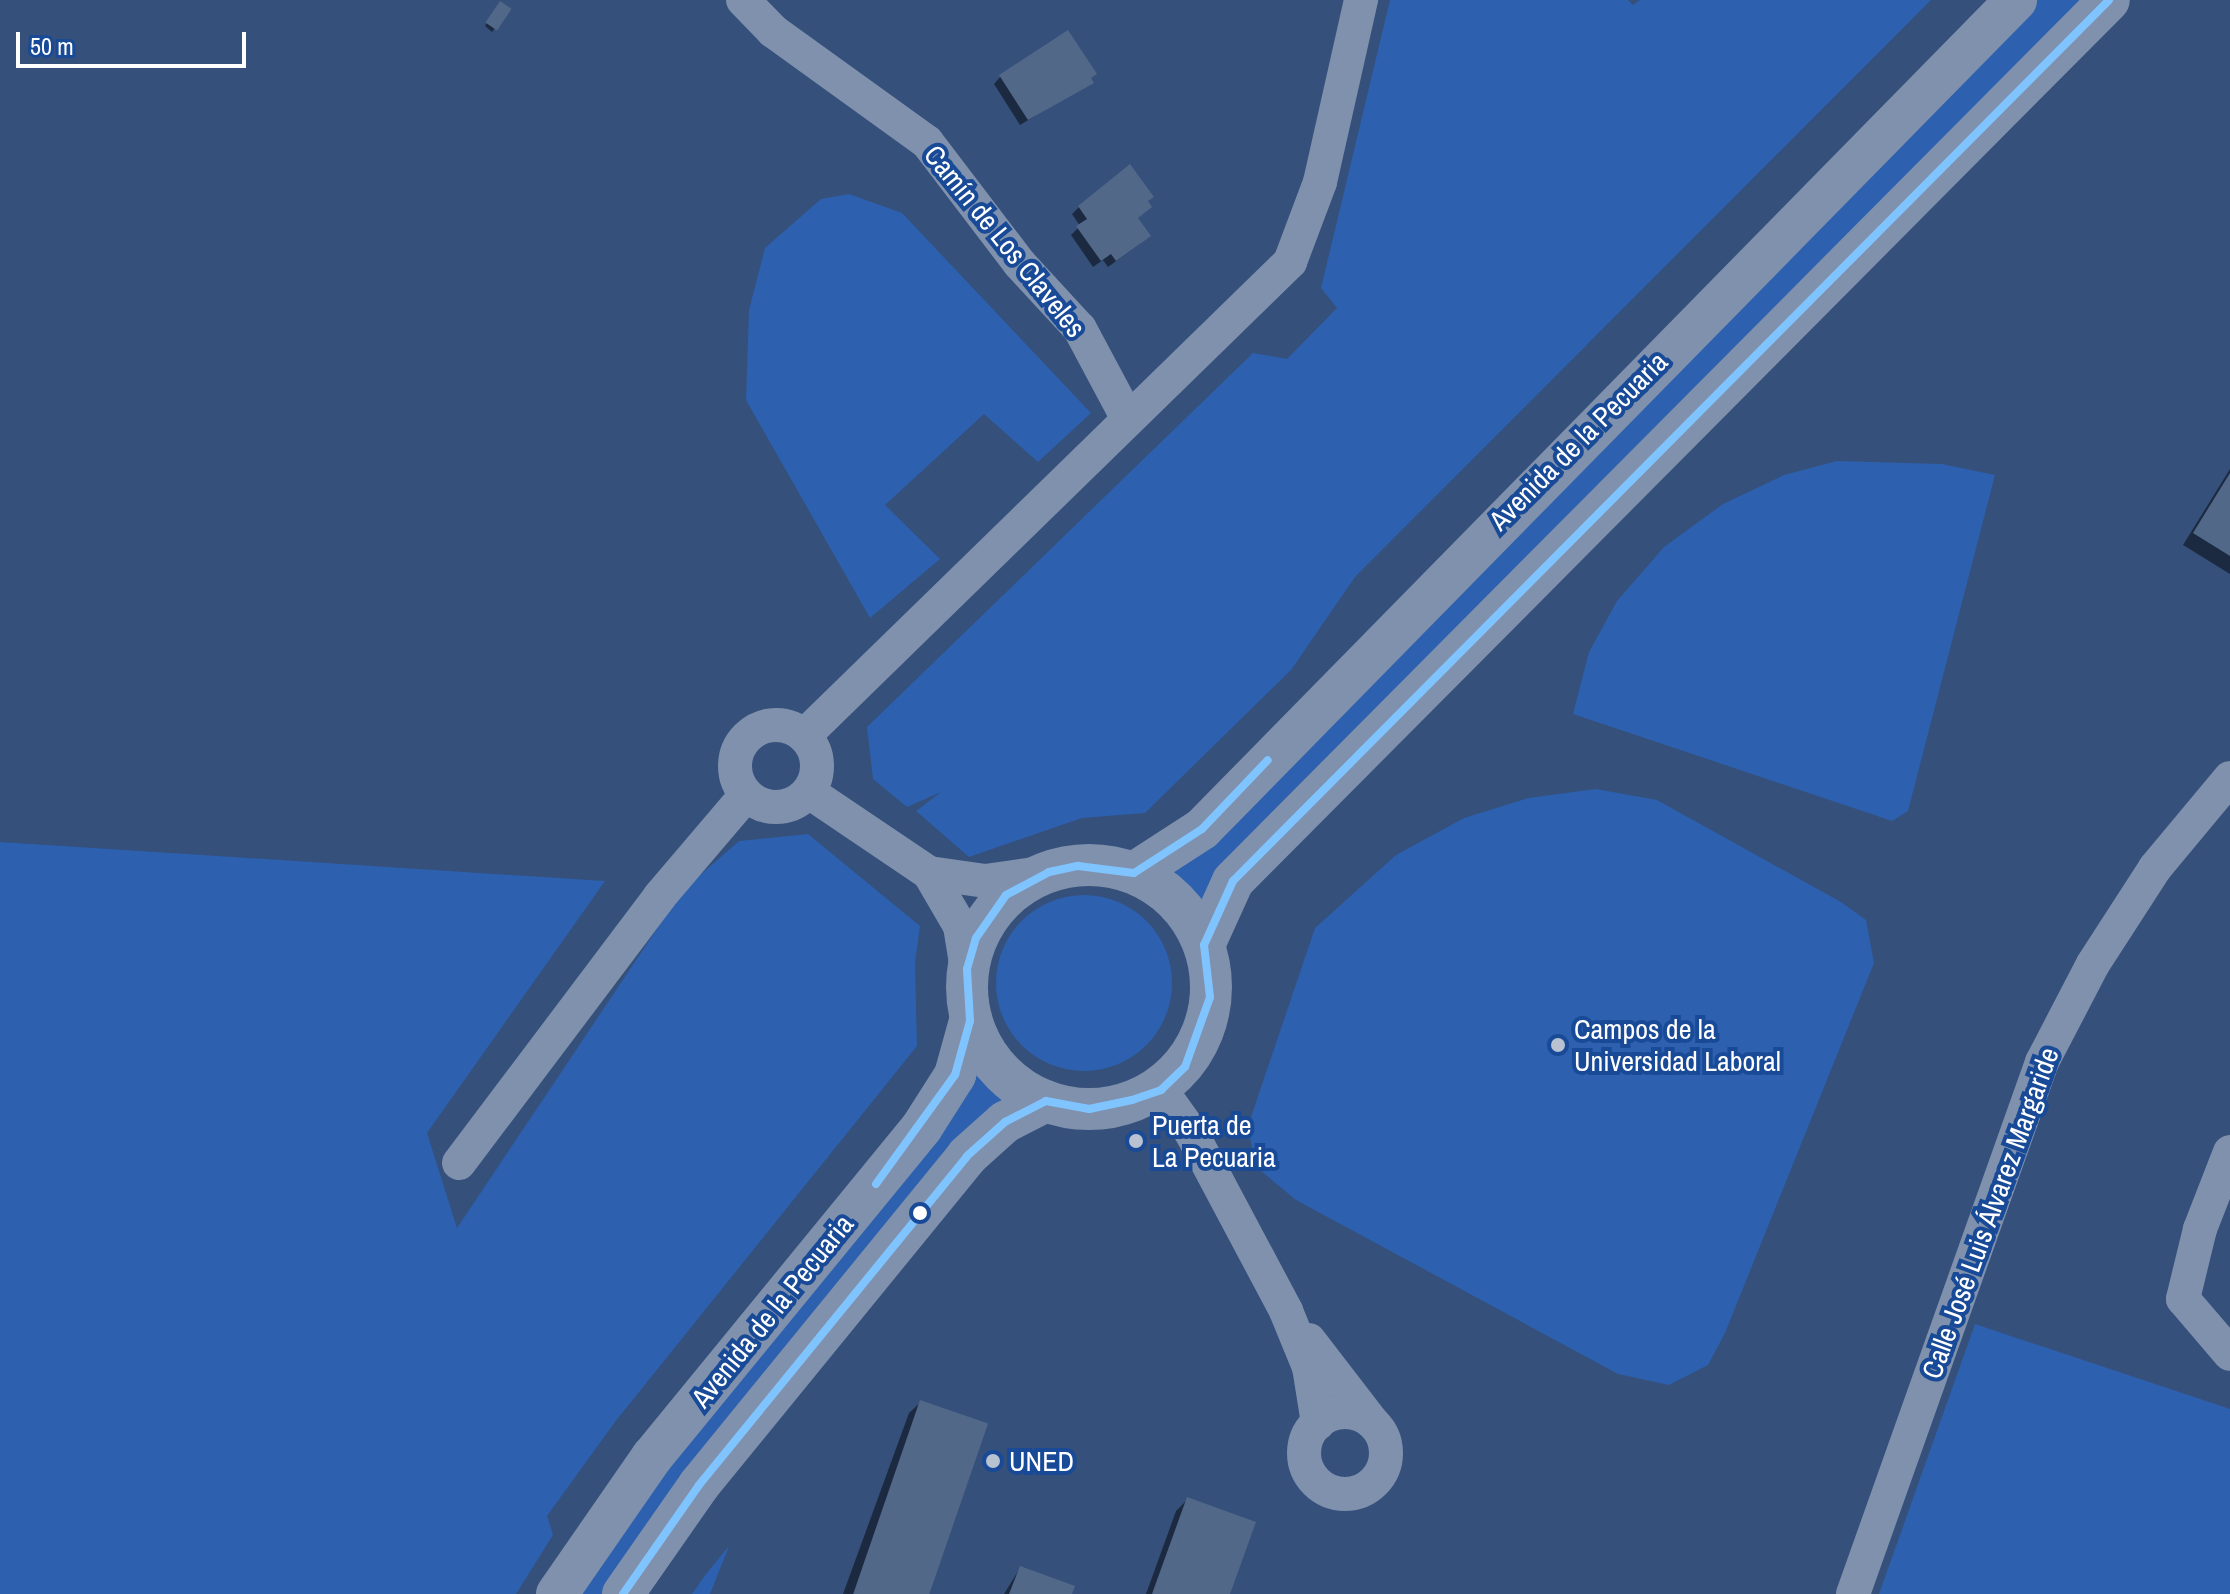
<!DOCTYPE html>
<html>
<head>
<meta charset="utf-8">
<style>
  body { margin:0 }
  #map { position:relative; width:2230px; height:1594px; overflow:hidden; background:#35507a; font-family:"Archivo Narrow",sans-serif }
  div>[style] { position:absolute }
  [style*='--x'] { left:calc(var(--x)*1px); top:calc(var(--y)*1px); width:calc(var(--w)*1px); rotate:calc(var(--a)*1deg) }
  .green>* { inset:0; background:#2d60ae }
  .round { border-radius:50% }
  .shadow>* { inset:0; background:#0007 }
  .building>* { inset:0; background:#526889; transform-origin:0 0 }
  .minor>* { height:34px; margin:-17px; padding:0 17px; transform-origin:17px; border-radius:17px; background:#7f91ad }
  .minor>.ring { margin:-17px; padding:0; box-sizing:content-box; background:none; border:34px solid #7f91ad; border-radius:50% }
  .tertiary>* { height:42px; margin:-21px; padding:0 21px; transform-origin:21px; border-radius:21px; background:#7f91ad }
  .tertiary>.ring { margin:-21px; padding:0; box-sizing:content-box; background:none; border:42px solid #7f91ad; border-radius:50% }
  .bus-1>* { height:8px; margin:-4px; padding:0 4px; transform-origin:4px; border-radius:4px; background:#80c4ff }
  .dots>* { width:22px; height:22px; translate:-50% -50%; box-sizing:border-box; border:4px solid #184a97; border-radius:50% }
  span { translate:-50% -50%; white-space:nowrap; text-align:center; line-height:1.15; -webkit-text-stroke:8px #184a97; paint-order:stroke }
  .street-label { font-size:28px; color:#fff }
  .poi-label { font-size:28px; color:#fff }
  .left { translate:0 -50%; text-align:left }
  .scale { position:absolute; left:16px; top:32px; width:230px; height:36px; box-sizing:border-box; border:4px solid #fff; border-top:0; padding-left:10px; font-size:24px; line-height:28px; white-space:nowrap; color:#fff; -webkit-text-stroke:6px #184a97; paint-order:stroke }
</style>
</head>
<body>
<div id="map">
  <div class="green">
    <div style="clip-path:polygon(1390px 0,1628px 0,1633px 5px,1640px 0,1931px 0,1355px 577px,1291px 670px,1145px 813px,1082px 818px,969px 857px,916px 811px,941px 792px,907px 807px,873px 779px,867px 727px,1253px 353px,1287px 359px,1337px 308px,1321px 288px)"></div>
    <div style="clip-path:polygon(2016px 0,2109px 0,1521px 587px,1204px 945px,1192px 917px,1165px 890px,1134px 873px)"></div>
    <div style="clip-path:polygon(849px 194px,902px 213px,1091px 413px,1038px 462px,984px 414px,885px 505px,940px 559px,870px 618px,746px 400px,749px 310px,765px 248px,821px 199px)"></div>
    <div style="clip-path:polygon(1837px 461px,1942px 464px,1995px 475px,1908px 811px,1892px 821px,1573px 714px,1589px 652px,1617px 601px,1664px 547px,1723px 504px,1784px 475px)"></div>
    <div style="clip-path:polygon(1596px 789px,1657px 800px,1841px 902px,1866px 920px,1874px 963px,1725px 1333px,1708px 1365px,1669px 1385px,1618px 1374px,1296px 1200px,1255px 1166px,1248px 1126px,1315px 928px,1396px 855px,1464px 818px,1528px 798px)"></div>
    <div style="clip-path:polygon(808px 834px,920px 926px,915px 962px,917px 1046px,615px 1422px,547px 1516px,553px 1535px,516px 1594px,0 1594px,0 842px,605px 881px,427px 1133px,457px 1228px,683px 890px,739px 841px)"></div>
    <div class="round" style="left:996px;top:895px;width:176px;height:176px"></div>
    <div style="clip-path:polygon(970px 1021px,991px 1061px,1046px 1101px,1005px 1122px,623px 1594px,557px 1594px,922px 1127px)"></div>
    <div style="clip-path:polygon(1975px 1324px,2230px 1409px,2230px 1594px,1879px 1594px)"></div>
    <div style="clip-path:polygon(729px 1546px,710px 1594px,692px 1594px,706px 1574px)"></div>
  </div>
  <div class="shadow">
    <div style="clip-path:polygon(497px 7px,509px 10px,492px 32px,485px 26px)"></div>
    <div style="clip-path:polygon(1001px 76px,1089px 79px,1092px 82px,1020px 125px,994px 84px)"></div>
    <div style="clip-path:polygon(1146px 202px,1136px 219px,1141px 243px,1108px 267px,1103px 260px,1093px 267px,1071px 235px,1080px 226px,1072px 214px,1079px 207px)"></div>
    <div style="clip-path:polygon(2230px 469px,2230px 574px,2183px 545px)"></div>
    <div style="clip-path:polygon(921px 1402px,924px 1594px,843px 1594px,909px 1413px)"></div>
    <div style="clip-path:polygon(1188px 1499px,1228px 1594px,1146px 1594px,1176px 1511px)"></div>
    <div style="clip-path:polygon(1020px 1568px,1070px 1594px,1004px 1594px)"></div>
  </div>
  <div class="building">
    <div style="left:500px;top:1px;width:14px;height:26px;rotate:34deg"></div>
    <div style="clip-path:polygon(1068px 30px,1097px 74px,1091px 78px,1094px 83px,1028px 120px,999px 75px)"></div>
    <div style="clip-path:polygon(1130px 164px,1154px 197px,1148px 201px,1152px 207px,1138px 218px,1151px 236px,1116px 261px,1111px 254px,1101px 261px,1076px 226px,1087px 219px,1078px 206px)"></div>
    <div style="clip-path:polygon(2230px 473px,2230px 556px,2193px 533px)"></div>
    <div style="left:920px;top:1400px;width:72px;height:207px;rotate:19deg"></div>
    <div style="clip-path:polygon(1187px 1497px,1256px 1522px,1230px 1594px,1152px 1594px)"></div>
    <div style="clip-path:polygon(1020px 1566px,1075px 1586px,1072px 1594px,1009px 1594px)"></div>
  </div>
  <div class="minor">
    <div style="--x:743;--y:0;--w:43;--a:45.9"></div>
    <div style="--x:773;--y:31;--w:190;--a:35.8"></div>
    <div style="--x:927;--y:142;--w:153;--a:52.7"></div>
    <div style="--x:1020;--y:264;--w:88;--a:47.3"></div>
    <div style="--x:1080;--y:329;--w:100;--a:61.9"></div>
    <div class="ring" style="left:735px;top:725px;width:48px;height:48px"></div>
    <div style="--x:804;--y:736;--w:679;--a:-44.28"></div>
    <div style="--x:1290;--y:262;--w:85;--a:-69.4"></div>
    <div style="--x:1320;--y:182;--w:187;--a:-77.3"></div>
    <div style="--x:809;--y:792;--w:145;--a:34"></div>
    <div style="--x:929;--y:873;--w:57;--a:8.1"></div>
    <div style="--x:985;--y:881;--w:65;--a:-8"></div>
    <div style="--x:929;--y:873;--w:61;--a:59.7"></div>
    <div style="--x:960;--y:926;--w:44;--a:80.8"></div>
    <div style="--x:1161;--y:1090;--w:52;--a:54.5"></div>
    <div style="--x:1191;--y:1132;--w:203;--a:62"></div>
    <div style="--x:1286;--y:1311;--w:61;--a:67.7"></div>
    <div style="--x:1309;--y:1367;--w:57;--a:80.9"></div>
    <div style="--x:2230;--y:1152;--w:83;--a:111.3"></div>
    <div style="--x:2200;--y:1229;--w:72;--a:103.7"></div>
    <div style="--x:2183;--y:1299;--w:72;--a:49.5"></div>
    <div style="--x:459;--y:1163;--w:334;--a:-53"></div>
    <div style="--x:660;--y:896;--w:133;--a:-49.6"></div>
    <div style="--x:1309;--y:1340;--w:103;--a:52.5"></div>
    <div class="ring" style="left:1304px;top:1412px;width:48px;height:48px"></div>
    <div style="--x:1853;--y:1594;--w:565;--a:-70.44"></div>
    <div style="--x:2042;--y:1062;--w:110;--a:-62.5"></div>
    <div style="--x:2093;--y:964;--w:114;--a:-57.1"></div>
    <div style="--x:2155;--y:868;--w:117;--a:-50.2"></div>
  </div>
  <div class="tertiary">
    <div class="ring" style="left:967px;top:865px;width:202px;height:202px"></div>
    <div style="--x:1134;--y:873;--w:81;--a:-32.9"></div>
    <div style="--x:1202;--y:829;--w:1162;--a:-45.52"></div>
    <div style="--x:1204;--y:945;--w:70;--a:-65.6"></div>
    <div style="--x:1233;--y:881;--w:1242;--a:-45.16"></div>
    <div style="--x:557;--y:1594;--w:167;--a:-55.3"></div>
    <div style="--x:652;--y:1457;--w:426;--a:-50.7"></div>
    <div style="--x:922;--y:1127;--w:62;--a:-57.6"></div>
    <div style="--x:955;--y:1075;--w:56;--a:-74.5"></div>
    <div style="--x:623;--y:1594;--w:133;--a:-55.1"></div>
    <div style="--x:699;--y:1485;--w:424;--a:-50.8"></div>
    <div style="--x:967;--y:1156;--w:51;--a:-41.8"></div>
    <div style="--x:1005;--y:1122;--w:46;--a:-27.1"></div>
  </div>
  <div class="bus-1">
    <div style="--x:876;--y:1184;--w:135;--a:-54.1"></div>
    <div style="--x:955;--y:1075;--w:56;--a:-74.5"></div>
    <div style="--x:970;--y:1021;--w:52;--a:-93.3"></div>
    <div style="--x:967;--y:969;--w:32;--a:-74"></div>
    <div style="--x:976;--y:938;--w:52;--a:-55.1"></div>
    <div style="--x:1006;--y:895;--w:49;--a:-28.1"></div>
    <div style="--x:1049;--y:872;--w:30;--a:-12"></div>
    <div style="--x:1078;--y:866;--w:56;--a:7.1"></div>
    <div style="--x:1134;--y:873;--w:81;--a:-32.9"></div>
    <div style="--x:1202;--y:829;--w:95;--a:-46.3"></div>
    <div style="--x:623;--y:1594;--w:133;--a:-55.1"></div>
    <div style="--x:699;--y:1485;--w:424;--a:-50.8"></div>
    <div style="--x:967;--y:1156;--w:51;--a:-41.8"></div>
    <div style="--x:1005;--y:1122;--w:46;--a:-27.1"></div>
    <div style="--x:1046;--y:1101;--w:44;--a:10.5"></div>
    <div style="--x:1089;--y:1109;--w:44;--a:-11.8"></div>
    <div style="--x:1132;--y:1100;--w:31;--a:-19"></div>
    <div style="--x:1161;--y:1090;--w:33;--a:-44"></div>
    <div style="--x:1185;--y:1067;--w:74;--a:-70.3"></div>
    <div style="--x:1210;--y:997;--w:52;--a:-96.6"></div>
    <div style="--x:1204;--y:945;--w:70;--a:-65.6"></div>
    <div style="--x:1233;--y:881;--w:1242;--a:-45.16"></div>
  </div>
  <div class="dots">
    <div style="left:1558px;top:1045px;background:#b8c2d0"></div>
    <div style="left:1136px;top:1141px;background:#b8c2d0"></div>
    <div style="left:920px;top:1213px;background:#fff"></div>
    <div style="left:993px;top:1461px;background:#b8c2d0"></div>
  </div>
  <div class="street-label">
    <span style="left:1005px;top:241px;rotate:51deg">Camín de Los Claveles</span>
    <span style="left:1578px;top:441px;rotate:-45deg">Avenida de la Pecuaria</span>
    <span style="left:1990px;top:1213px;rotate:-70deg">Calle José Luis Álvarez Margaride</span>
    <span style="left:772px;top:1311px;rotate:-51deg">Avenida de la Pecuaria</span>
  </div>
  <div class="poi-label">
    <span class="left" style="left:1574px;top:1045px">Campos de la<br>Universidad Laboral</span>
    <span class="left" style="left:1152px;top:1141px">Puerta de<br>La Pecuaria</span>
    <span class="left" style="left:1009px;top:1461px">UNED</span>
  </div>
  <div class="scale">50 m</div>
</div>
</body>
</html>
